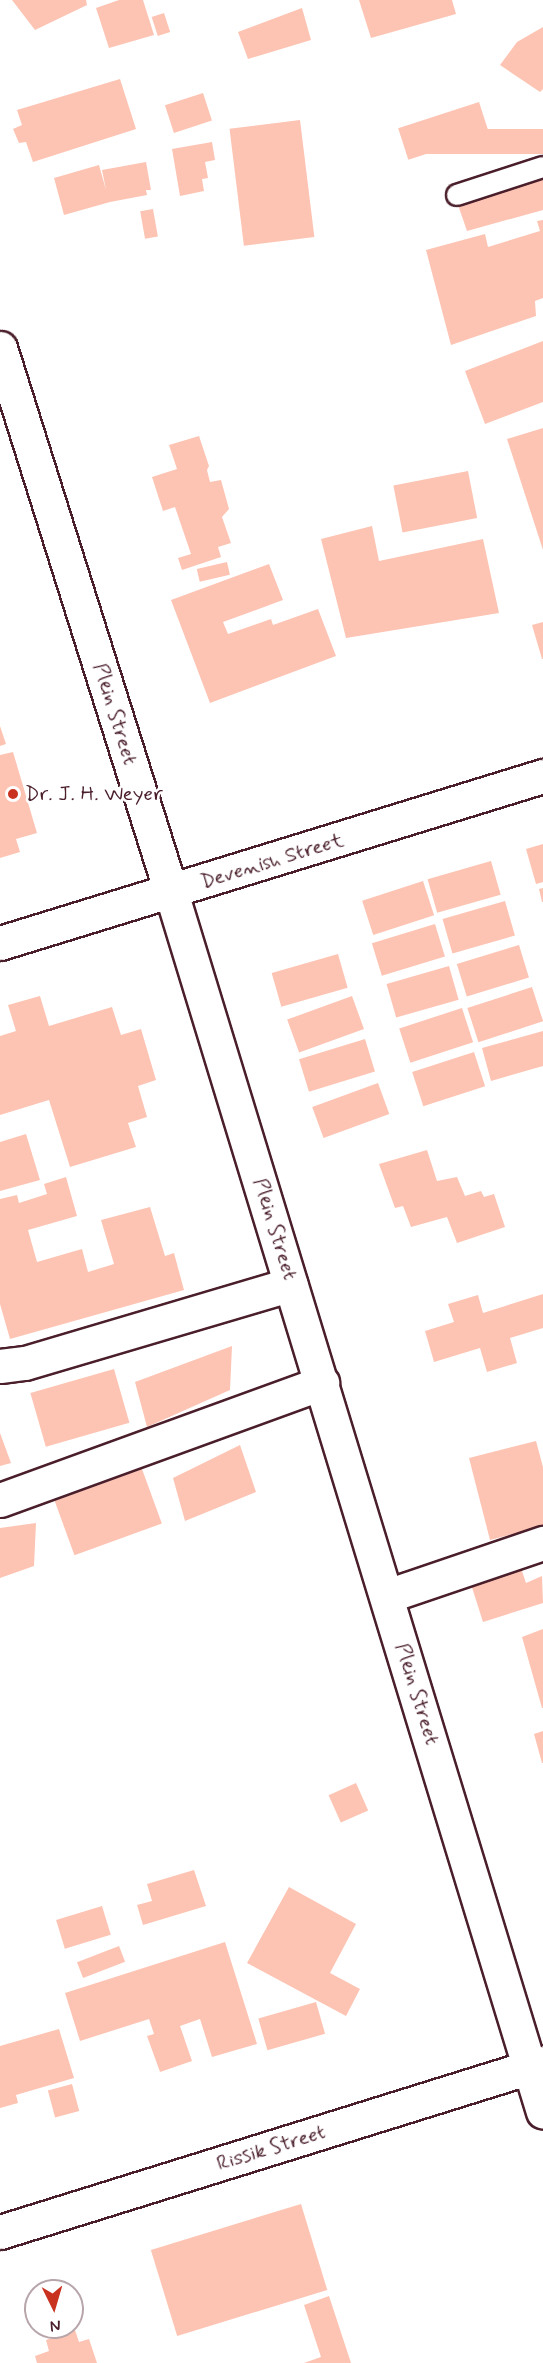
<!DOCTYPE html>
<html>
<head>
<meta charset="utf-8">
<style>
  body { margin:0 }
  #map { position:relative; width:543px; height:2363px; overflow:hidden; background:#fff; font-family:Mynerve,sans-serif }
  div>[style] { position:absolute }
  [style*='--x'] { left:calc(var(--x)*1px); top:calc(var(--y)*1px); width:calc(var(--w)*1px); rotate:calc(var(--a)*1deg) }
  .building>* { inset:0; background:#fdc4b3; transform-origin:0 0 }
  .roads { filter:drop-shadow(2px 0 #4a1f2b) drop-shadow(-2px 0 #4a1f2b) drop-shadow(0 2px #4a1f2b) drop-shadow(0 -2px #4a1f2b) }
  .lane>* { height:20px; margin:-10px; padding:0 10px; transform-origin:10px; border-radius:10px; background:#fff }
  .street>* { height:33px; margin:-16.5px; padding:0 16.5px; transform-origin:16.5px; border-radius:16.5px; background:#fff }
  .dots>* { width:16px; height:16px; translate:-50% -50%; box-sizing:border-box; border:3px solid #fff; border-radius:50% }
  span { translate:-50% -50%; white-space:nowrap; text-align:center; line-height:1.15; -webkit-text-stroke:5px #fff; paint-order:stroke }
  .street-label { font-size:21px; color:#4a1f2b }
  .poi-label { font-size:21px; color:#4a1f2b }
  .left { translate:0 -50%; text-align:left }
  .north { position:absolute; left:24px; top:2279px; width:60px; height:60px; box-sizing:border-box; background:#fff; border:2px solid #b7a5aa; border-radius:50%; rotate:175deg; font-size:16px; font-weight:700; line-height:24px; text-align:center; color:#4a1f2b }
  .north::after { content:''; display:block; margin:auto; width:21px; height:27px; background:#c8321e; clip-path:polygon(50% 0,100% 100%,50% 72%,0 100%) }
</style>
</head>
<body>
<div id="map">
  <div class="building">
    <div style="clip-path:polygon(12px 0,86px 0,87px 5px,35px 30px)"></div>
    <div style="clip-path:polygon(119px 0,143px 0,154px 35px,109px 48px,96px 8px)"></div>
    <div style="clip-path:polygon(359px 0,452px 0,456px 14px,371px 38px)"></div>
    <div style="clip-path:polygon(302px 8px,311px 40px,248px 59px,238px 32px)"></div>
    <div style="left:164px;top:13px;width:20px;height:13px;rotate:72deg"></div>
    <div style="clip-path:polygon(543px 27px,543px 89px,540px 92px,500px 65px,517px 42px)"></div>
    <div style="clip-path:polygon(120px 79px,136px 129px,33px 162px,26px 142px,19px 143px,13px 129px,22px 125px,17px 110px)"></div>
    <div style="left:203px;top:93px;width:29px;height:40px;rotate:72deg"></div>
    <div style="left:479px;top:102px;width:33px;height:85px;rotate:72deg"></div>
    <div style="left:300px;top:120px;width:118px;height:71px;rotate:83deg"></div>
    <div style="left:543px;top:129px;width:25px;height:137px;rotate:90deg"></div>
    <div style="clip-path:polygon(212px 142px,215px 160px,205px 162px,208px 178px,202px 179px,204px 191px,180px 196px,172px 149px)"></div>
    <div style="clip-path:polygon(146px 162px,151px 190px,146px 190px,147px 195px,110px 202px,64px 215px,54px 178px,99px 165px,106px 190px,102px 170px)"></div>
    <div style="clip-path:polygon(543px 178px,543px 210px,467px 231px,458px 205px)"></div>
    <div style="left:153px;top:209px;width:28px;height:13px;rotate:80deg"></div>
    <div style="clip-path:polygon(543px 220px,543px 298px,535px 301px,536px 316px,451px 345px,426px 250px,485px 234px,488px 247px,540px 231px,537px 221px)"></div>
    <div style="clip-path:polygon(543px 341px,543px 402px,485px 424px,465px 371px)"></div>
    <div style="clip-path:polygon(543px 428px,543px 550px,507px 439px)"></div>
    <div style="clip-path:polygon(199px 436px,209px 466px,207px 470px,210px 482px,221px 480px,229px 509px,222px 517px,231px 543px,218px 547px,221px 557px,182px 570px,178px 558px,191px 554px,175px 507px,163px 511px,152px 477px,177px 469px,169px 445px)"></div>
    <div style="left:468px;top:471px;width:48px;height:76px;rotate:79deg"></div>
    <div style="clip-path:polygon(372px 526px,379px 561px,483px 539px,499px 613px,346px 638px,321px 539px)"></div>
    <div style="left:227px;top:562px;width:13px;height:31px;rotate:77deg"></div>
    <div style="clip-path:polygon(269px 564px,283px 600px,223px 622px,228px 634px,271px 619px,273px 625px,318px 609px,336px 656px,210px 703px,171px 600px)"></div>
    <div style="clip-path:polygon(543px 622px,543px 659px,542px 659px,532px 625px)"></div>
    <div style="clip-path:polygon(0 726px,6px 744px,0 746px)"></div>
    <div style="clip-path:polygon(13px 752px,37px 833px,16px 839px,20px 852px,0 858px,0 755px)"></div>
    <div style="clip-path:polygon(543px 844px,543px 882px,536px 884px,526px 849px)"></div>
    <div style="left:491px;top:861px;width:35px;height:66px;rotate:74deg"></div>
    <div style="left:423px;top:881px;width:36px;height:64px;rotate:72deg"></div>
    <div style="clip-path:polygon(543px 888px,543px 902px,542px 902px,539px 889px)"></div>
    <div style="left:505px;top:901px;width:36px;height:65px;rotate:74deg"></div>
    <div style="left:435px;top:924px;width:34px;height:66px;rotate:73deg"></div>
    <div style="left:519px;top:945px;width:34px;height:65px;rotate:73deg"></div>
    <div style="left:338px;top:954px;width:35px;height:69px;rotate:74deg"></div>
    <div style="left:449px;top:966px;width:35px;height:65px;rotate:74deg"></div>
    <div style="left:532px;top:987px;width:36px;height:68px;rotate:72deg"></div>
    <div style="clip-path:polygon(40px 996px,49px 1026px,112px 1007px,121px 1035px,141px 1029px,156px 1080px,138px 1086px,147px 1117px,128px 1123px,136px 1147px,70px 1167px,49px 1100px,0 1115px,0 1036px,16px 1031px,8px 1005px)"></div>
    <div style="left:352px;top:996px;width:35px;height:69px;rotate:70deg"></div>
    <div style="left:462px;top:1008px;width:36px;height:66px;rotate:72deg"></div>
    <div style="clip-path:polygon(543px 1031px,543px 1066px,491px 1081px,482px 1048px)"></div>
    <div style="left:365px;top:1039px;width:34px;height:69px;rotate:73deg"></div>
    <div style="left:474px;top:1052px;width:36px;height:65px;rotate:72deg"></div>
    <div style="left:378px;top:1083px;width:33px;height:70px;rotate:70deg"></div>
    <div style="clip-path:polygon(26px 1134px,40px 1180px,0 1191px,0 1142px)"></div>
    <div style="clip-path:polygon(427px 1150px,437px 1181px,457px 1177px,465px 1196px,481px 1191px,484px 1197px,494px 1194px,505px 1227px,457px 1243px,447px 1217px,411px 1227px,403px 1206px,395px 1208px,379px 1164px)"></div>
    <div style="clip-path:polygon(66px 1177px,77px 1216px,28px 1230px,37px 1262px,82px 1249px,88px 1272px,114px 1264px,101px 1220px,150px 1207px,165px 1256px,174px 1253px,184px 1290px,10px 1339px,0 1304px,0 1199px,17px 1195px,19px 1203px,47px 1194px,44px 1184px)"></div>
    <div style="clip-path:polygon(543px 1294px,543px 1328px,510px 1338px,517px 1363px,487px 1372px,480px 1348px,434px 1362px,425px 1331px,454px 1322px,448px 1304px,478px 1295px,483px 1313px)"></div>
    <div style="clip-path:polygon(232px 1346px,230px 1390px,147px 1427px,135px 1382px)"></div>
    <div style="left:114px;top:1369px;width:56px;height:87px;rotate:74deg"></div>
    <div style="clip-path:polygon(0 1433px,11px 1463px,0 1466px)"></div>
    <div style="clip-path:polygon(536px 1441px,543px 1467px,543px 1526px,490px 1540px,469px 1458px)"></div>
    <div style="clip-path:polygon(240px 1445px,256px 1492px,185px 1521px,173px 1478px)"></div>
    <div style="left:142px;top:1469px;width:58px;height:93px;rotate:70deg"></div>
    <div style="clip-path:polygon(36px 1523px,34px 1566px,0 1578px,0 1528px)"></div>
    <div style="clip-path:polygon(519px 1562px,526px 1583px,542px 1576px,543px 1603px,483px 1622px,469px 1578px)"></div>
    <div style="clip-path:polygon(543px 1629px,543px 1708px,542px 1708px,522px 1637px)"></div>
    <div style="clip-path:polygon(543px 1731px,543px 1763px,542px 1763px,534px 1734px)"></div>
    <div style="left:356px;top:1783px;width:30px;height:30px;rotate:66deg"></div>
    <div style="clip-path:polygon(194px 1870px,206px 1906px,143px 1925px,137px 1905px,152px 1901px,147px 1884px)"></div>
    <div style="clip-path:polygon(289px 1887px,356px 1924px,330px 1973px,360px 1989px,346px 2016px,247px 1963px)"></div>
    <div style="left:102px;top:1906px;width:30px;height:48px;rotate:73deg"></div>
    <div style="clip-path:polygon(225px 1942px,257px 2044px,212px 2057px,200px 2019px,180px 2026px,192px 2061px,160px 2072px,147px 2036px,154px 2034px,149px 2019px,80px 2041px,65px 1993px)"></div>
    <div style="left:119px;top:1946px;width:17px;height:45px;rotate:69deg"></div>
    <div style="left:316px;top:2002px;width:33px;height:60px;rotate:74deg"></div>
    <div style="clip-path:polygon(59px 2029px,74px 2078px,16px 2095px,18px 2103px,0 2108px,0 2046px)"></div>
    <div style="left:72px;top:2084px;width:28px;height:25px;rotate:75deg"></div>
    <div style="left:301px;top:2204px;width:90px;height:157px;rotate:73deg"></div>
    <div style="clip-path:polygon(329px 2296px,351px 2363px,304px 2363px,321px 2357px,304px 2305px)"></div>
    <div style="clip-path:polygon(75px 2330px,79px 2342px,89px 2339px,97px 2363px,37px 2363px,35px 2356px,49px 2351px,46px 2340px)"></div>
  </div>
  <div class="roads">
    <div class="lane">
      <div style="--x:457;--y:195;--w:90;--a:-18"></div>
    </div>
    <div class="street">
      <div style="--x:0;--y:348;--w:570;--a:72.55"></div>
      <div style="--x:171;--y:892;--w:1275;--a:73.04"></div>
      <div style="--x:0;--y:943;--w:568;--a:-17.1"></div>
      <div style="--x:0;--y:1366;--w:25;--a:-7"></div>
      <div style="--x:25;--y:1363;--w:277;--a:-16.5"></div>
      <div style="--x:0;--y:1500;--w:343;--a:-20"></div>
      <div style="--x:387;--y:1596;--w:165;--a:-18.8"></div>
      <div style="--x:0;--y:2232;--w:569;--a:-17.29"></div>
    </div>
  </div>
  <div class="dots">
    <div style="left:13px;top:794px;background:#c8321e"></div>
  </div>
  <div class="street-label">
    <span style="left:115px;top:714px;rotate:73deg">Plein Street</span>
    <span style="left:272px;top:861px;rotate:-17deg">Devenish Street</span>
    <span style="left:275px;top:1229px;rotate:73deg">Plein Street</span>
    <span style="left:417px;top:1694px;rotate:73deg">Plein Street</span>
    <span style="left:271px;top:2148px;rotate:-17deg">Rissik Street</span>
  </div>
  <div class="poi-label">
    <span class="left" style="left:25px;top:794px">Dr. J. H. Weyer</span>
  </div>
  <div class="north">N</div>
</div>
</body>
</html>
